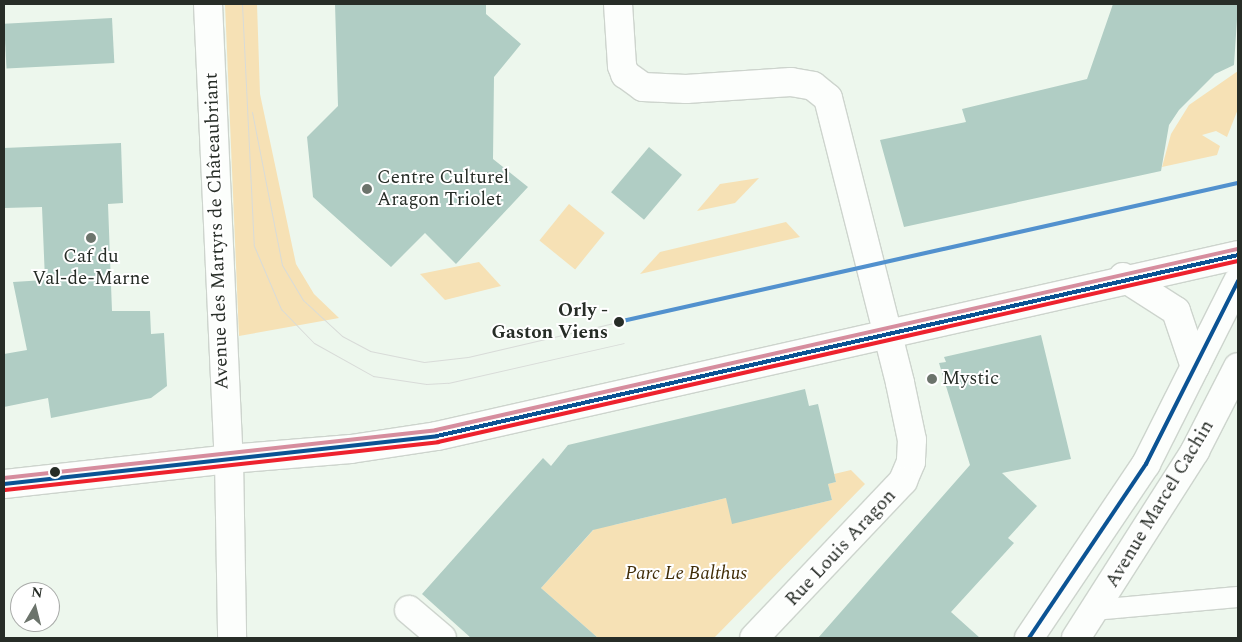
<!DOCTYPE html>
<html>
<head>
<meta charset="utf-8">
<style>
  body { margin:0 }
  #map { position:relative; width:1242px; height:642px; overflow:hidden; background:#edf7ed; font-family:Spectral,serif }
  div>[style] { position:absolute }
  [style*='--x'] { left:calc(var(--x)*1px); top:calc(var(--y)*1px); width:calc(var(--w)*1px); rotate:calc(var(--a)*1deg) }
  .green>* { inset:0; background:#f6e1b5; transform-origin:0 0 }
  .building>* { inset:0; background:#b0cdc4; transform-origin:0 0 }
  .roads { filter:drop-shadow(1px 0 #cdd4cd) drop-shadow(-1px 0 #cdd4cd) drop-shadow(0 1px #cdd4cd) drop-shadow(0 -1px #cdd4cd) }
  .lane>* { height:20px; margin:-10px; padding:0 10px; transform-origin:10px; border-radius:10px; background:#fcfefc }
  .street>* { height:28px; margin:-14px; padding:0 14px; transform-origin:14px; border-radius:14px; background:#fcfefc }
  .secondary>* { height:28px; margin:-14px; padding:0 14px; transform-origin:14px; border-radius:14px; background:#fcfefc }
  .primary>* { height:28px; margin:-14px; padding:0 14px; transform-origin:14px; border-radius:14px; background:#fcfefc }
  .tram>* { height:1px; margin:-0.5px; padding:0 0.5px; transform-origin:0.5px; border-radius:0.5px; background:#d8dbd8 }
  .bus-1>* { height:4px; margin:-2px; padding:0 2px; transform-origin:2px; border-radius:2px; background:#0b5394 }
  .bus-2>* { height:4px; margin:-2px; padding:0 2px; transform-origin:2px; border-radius:2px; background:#ed222e }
  .bus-3>* { height:4px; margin:-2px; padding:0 2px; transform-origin:2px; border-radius:2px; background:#d68d9e }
  .tram-1>* { height:4px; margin:-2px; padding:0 2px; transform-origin:2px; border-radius:2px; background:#5291ce }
  .dots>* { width:14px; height:14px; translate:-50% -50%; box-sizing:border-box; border:2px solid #fff; border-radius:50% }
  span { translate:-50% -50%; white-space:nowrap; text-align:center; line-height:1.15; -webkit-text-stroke:4px #fff; paint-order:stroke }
  .poi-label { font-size:19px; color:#272d27 }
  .left { translate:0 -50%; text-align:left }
  .street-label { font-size:19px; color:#272d27 }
  .stop-label { font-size:19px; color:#272d27; font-weight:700 }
  .right { translate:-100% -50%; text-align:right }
  .park-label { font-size:19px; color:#412d07; font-style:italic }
  .frame { position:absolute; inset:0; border:5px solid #272d27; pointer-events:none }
  .north { position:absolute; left:10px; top:582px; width:50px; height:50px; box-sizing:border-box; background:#fff; border:1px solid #a9aba9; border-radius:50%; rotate:8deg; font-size:14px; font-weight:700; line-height:20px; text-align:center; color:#272d27 }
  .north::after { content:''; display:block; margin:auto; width:18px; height:22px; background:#6c746c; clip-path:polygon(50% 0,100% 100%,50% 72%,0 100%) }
</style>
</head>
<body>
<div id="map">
  <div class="green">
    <div style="clip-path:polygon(225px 4px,257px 4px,260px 94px,296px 264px,314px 294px,339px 318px,239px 336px)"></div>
    <div style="clip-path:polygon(1238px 71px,1238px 109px,1227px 137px,1216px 131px,1202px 135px,1220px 146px,1217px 155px,1162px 167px,1171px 134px,1189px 105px)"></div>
    <div style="clip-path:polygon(759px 178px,735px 203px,697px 211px,720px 184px)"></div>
    <div style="left:569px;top:204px;width:46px;height:47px;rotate:39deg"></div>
    <div style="clip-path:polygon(786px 222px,800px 237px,640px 274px,660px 252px)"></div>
    <div style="clip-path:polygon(479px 262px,501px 286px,445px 300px,420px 274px)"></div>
    <div style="clip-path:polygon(851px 470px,865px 484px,714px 638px,598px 638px,541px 588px,605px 517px,614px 525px,726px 498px,790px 510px,832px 500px,828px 484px,836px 482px,834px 474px)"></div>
  </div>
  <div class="building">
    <div style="clip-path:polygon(335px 4px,486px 4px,486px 14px,521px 44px,494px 77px,493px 159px,528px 187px,456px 264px,425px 233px,391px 267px,313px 197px,307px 137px,338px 106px)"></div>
    <div style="clip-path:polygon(1113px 4px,1238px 4px,1234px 65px,1215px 74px,1179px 110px,1169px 125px,1161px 171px,904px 227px,880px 140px,966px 122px,962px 109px,1087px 79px)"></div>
    <div style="left:112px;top:18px;width:45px;height:108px;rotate:87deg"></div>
    <div style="clip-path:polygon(121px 143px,123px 203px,108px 204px,112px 311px,150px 311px,151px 334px,164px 333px,167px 386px,151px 398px,51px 418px,48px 398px,4px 407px,4px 354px,27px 350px,13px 282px,45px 280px,42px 207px,4px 208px,4px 148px)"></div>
    <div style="left:649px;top:147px;width:43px;height:59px;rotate:40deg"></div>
    <div style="clip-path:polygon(1041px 335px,1071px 459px,1002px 473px,1037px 506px,1008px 538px,1014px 543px,951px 612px,980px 638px,818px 638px,970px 465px,939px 363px,946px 362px,944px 357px)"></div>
    <div style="clip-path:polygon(805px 389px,809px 406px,818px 404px,836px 482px,828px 484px,832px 500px,732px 524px,726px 498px,593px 530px,541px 588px,598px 638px,471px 638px,422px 594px,543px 458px,551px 466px,568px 445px)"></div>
  </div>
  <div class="roads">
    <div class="lane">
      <div style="--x:1095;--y:610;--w:144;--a:-5.2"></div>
    </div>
    <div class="street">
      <div style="--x:618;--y:4;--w:62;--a:86.3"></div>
      <div style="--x:622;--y:66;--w:9;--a:69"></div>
      <div style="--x:625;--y:74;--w:22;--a:36"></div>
      <div style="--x:643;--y:87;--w:43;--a:2.7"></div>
      <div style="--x:686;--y:89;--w:105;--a:-3.8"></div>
      <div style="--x:791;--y:82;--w:22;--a:10"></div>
      <div style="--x:813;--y:86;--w:19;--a:39"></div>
      <div style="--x:828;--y:98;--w:294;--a:75.8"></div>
      <div style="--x:900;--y:383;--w:58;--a:78.1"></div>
      <div style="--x:912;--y:440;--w:22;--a:93"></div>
      <div style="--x:911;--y:462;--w:21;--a:113"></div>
      <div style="--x:903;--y:481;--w:216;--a:133.5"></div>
      <div style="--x:4;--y:484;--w:226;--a:-6.3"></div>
      <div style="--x:229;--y:459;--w:179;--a:89"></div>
      <div style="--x:409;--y:610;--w:43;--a:40.3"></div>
    </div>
    <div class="secondary">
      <div style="--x:208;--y:4;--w:455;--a:87.4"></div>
      <div style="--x:229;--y:459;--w:122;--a:-4.7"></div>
      <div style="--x:351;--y:449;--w:87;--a:-8.6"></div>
      <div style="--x:437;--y:436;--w:821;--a:-12.73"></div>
      <div style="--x:1123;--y:277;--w:63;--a:32.7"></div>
      <div style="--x:1176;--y:311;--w:59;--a:71.3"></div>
    </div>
    <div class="primary">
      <div style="--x:1029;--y:638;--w:210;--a:-56.1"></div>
      <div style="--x:1146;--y:464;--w:205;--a:-63.3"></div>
      <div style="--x:1076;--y:638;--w:222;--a:-57.5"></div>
      <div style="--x:1195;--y:451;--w:94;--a:-62.9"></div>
    </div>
  </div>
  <div class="tram">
    <div style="--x:242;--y:4;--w:242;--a:87.2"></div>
    <div style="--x:254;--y:246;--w:69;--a:66.8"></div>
    <div style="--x:281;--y:309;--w:47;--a:45.9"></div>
    <div style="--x:314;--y:343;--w:68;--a:29.2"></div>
    <div style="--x:373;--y:376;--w:54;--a:8.6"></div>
    <div style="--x:426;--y:384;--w:22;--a:-3"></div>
    <div style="--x:448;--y:383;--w:180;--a:-12.8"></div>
    <div style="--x:252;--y:112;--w:156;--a:78.9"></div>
    <div style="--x:282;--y:265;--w:41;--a:59"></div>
    <div style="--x:303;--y:300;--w:53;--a:42.7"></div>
    <div style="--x:342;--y:336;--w:32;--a:28"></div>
    <div style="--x:370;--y:351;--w:55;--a:11.5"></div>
    <div style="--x:424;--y:362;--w:44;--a:-6.5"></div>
    <div style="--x:468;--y:357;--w:154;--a:-13.1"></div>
  </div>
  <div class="bus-1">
    <div style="--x:4;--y:484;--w:436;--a:-6.3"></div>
    <div style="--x:437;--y:436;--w:821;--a:-12.73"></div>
    <div style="--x:1029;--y:638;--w:210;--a:-56.1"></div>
    <div style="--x:1146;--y:464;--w:205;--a:-63.3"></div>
  </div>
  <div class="bus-2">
    <div style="--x:5;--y:490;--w:436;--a:-6.3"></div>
    <div style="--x:438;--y:442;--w:820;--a:-12.75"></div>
  </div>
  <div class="bus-3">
    <div style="--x:4;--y:478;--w:435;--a:-6.3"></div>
    <div style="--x:436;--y:430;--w:821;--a:-12.73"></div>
  </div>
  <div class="tram-1">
    <div style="--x:618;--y:322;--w:635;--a:-12.64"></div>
  </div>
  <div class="dots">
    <div style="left:367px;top:189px;background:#6c746c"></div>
    <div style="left:91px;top:238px;background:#6c746c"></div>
    <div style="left:619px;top:322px;background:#272d27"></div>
    <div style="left:932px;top:379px;background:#6c746c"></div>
    <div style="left:55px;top:472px;background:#272d27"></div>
  </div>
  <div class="poi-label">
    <span class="left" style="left:377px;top:189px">Centre Culturel<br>Aragon Triolet</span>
    <span style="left:91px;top:268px">Caf du<br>Val-de-Marne</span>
    <span class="left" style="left:942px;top:379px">Mystic</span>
  </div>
  <div class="street-label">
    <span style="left:217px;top:231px;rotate:-92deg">Avenue des Martyrs de Châteaubriant</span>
    <span style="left:1160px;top:504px;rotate:-59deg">Avenue Marcel Cachin</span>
    <span style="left:841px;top:548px;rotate:-47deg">Rue Louis Aragon</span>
  </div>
  <div class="stop-label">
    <span class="right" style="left:608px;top:322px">Orly -<br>Gaston Viens</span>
  </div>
  <div class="park-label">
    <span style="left:686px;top:574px">Parc Le Balthus</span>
  </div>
  <div class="frame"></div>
  <div class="north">N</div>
</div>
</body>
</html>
